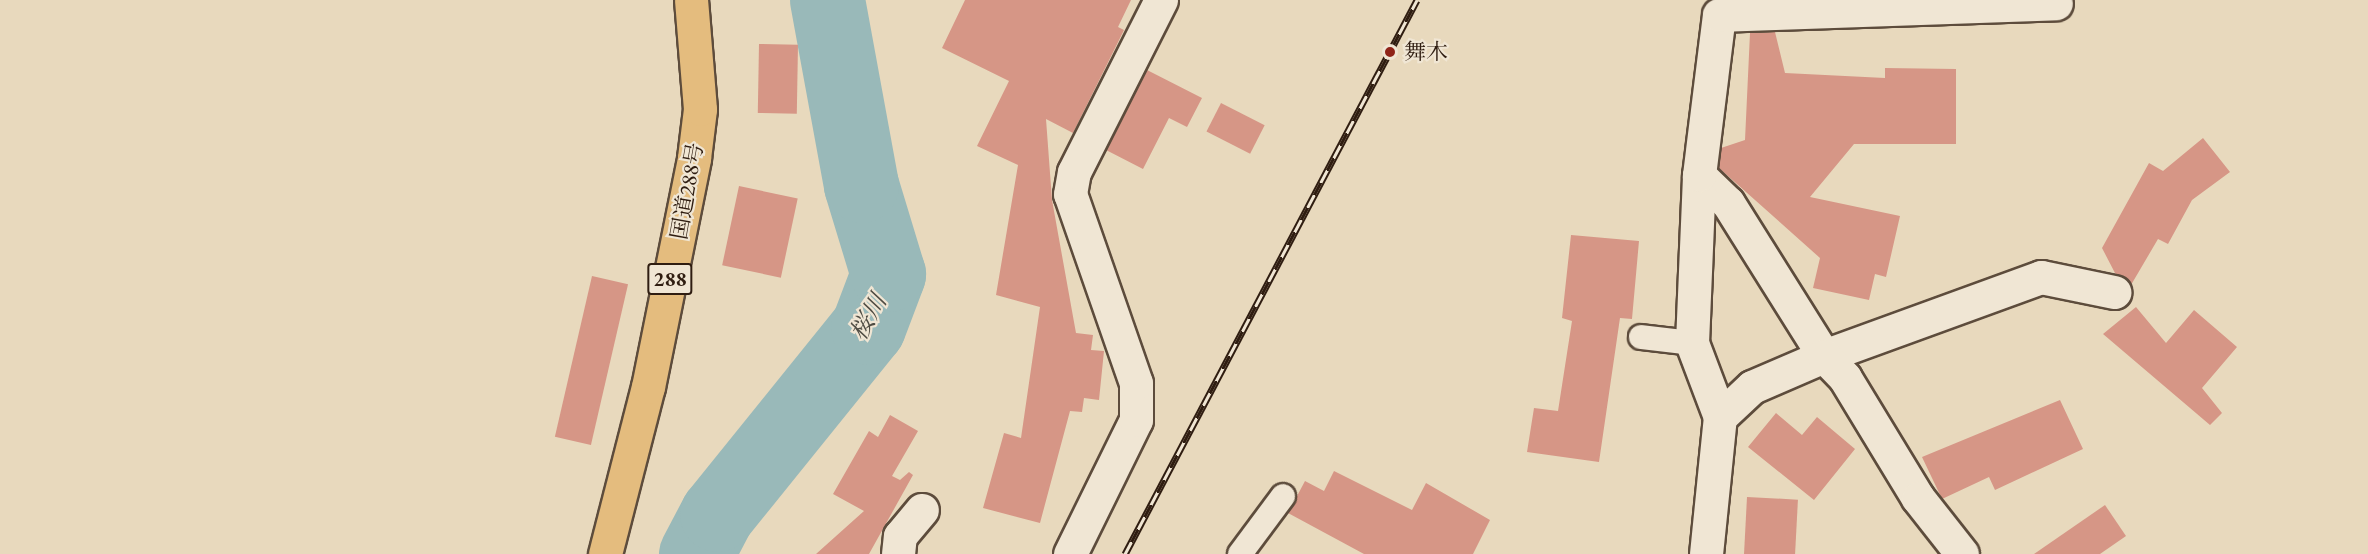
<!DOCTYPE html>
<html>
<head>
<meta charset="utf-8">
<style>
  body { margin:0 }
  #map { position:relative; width:2368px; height:554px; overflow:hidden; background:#e8d9bd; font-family:"EB Garamond","Noto Serif JP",serif }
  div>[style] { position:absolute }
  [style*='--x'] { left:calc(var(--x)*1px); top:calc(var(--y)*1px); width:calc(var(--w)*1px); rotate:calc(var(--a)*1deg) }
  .river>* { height:75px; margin:-37.5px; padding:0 37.5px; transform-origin:37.5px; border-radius:37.5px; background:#99b9b9 }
  .building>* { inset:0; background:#d69686; transform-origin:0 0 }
  .roads { filter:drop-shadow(2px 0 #5d4c3c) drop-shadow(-2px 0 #5d4c3c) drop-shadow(0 2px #5d4c3c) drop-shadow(0 -2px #5d4c3c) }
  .service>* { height:24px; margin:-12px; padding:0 12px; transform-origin:12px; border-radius:12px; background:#f0e6d4 }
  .minor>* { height:33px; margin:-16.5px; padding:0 16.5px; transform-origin:16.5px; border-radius:16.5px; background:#f0e6d4 }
  .trunk>* { height:33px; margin:-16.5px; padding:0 16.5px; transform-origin:16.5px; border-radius:16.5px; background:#e4bc7e }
  .rail>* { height:7px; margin-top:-3.5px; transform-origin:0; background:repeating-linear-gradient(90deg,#f0e6d4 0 14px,#2f1d11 0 28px); box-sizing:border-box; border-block:2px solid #2f1d11 }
  .dots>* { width:16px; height:16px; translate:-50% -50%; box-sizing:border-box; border:3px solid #f0e6d4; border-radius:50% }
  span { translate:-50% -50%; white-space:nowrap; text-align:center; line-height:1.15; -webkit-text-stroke:4.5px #f0e6d4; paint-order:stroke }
  .shield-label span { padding:2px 4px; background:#f0e6d4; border:2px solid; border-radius:4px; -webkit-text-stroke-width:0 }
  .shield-label { font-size:21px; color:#2f1d11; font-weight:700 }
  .poi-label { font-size:22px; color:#2f1d11 }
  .left { translate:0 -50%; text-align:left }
  .street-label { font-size:22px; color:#2f1d11 }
  .water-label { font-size:24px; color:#4f4c43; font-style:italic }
</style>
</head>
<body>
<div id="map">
  <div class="river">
    <div style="--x:696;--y:554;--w:45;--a:-62.3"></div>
    <div style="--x:717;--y:514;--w:240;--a:-51.1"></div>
    <div style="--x:868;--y:327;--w:57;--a:-69.3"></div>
    <div style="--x:888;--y:274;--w:93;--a:-106.9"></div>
    <div style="--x:861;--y:185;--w:188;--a:-100.4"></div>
  </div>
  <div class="building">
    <div style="clip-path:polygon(965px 0,1131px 0,1118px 27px,1124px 30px,1073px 133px,1046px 119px,1052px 200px,1076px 333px,1093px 335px,1091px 350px,1104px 351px,1099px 400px,1084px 398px,1082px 412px,1070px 411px,1040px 523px,983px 508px,1004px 433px,1021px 438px,1040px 307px,996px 295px,1018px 165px,977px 146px,1009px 81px,942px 48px)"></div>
    <div style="clip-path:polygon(1775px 32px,1785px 73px,1885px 78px,1885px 68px,1956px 69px,1956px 144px,1854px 144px,1810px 197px,1900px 216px,1886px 277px,1875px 274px,1869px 300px,1813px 288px,1820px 258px,1719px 168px,1721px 148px,1745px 140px,1750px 33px)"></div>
    <div style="left:759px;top:44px;width:39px;height:69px;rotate:1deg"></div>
    <div style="clip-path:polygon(1147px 70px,1202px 98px,1187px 127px,1169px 118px,1143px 169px,1106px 150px)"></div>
    <div style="left:1221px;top:103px;width:49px;height:32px;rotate:27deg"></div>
    <div style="clip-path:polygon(2203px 138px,2230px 172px,2192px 200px,2168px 244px,2158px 239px,2131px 285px,2115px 273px,2102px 248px,2149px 163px,2163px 171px)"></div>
    <div style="left:739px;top:186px;width:60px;height:81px;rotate:12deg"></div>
    <div style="clip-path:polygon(1571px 235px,1639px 241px,1632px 319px,1620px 318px,1599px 462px,1527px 452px,1534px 408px,1558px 411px,1572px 321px,1562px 318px)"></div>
    <div style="left:592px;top:276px;width:37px;height:165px;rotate:13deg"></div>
    <div style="clip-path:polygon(2136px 307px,2166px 343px,2194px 310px,2237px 347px,2202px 388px,2222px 413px,2210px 425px,2103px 334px)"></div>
    <div style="clip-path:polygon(2060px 400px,2083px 449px,1995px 490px,1989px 477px,1942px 499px,1922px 457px)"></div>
    <div style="clip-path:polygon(1776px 413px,1802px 435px,1817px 417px,1855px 449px,1814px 500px,1748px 447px)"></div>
    <div style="clip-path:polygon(890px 415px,918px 431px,892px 476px,900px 480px,909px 472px,913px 475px,869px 554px,816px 554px,864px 511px,833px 494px,869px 431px,878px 437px)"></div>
    <div style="clip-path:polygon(1334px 471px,1412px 510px,1426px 483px,1490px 520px,1473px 554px,1364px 554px,1288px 513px,1305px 481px,1324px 491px)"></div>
    <div style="left:1747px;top:497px;width:51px;height:57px;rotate:3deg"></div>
    <div style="clip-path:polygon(2105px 505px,2126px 536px,2100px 554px,2034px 554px)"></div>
  </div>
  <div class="roads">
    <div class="service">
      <div style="--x:1641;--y:337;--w:51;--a:6.7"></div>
      <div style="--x:1240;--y:554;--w:72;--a:-53.4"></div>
    </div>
    <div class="minor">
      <div style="--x:1699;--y:175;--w:40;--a:44"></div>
      <div style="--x:1728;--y:203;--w:181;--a:57.9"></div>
      <div style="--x:1824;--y:356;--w:231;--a:-20"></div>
      <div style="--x:2041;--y:277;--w:75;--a:11.6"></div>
      <div style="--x:1720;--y:417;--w:79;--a:-110.7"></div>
      <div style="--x:1692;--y:343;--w:168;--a:-87.6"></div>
      <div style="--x:1699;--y:175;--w:161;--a:-82.9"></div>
      <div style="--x:1719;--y:15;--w:337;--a:-2"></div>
      <div style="--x:898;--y:554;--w:18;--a:-84"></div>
      <div style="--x:900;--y:536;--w:34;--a:-50"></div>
      <div style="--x:1070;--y:554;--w:149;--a:-63.8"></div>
      <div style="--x:1136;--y:420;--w:37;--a:-90"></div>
      <div style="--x:1136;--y:383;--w:200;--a:-109.2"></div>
      <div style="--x:1070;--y:194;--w:22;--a:-80"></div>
      <div style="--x:1074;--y:172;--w:193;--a:-63.2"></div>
      <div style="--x:1706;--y:554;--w:138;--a:-84.2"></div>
      <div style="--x:1720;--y:417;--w:44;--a:-43.2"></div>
      <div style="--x:1752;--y:387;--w:78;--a:-23.3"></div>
      <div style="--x:1824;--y:356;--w:30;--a:46"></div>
      <div style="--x:1845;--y:378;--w:140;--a:58.7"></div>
      <div style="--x:1918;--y:498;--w:71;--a:51.8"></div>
    </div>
    <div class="trunk">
      <div style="--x:605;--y:554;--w:172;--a:-75.6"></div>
      <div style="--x:648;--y:387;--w:234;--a:-78.6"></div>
      <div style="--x:694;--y:158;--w:49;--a:-83"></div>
      <div style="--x:700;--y:109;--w:109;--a:-94.7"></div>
    </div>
  </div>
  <div class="rail">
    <div style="--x:1125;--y:554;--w:626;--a:-62.21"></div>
  </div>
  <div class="dots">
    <div style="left:1390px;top:52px;background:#8f2418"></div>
  </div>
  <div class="shield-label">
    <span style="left:670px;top:279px">288</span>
  </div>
  <div class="poi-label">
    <span class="left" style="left:1404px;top:52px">舞木</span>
  </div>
  <div class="street-label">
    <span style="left:687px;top:191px;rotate:-80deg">国道288号</span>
  </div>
  <div class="water-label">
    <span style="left:868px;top:317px;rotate:-61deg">桜川</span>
  </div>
</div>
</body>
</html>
